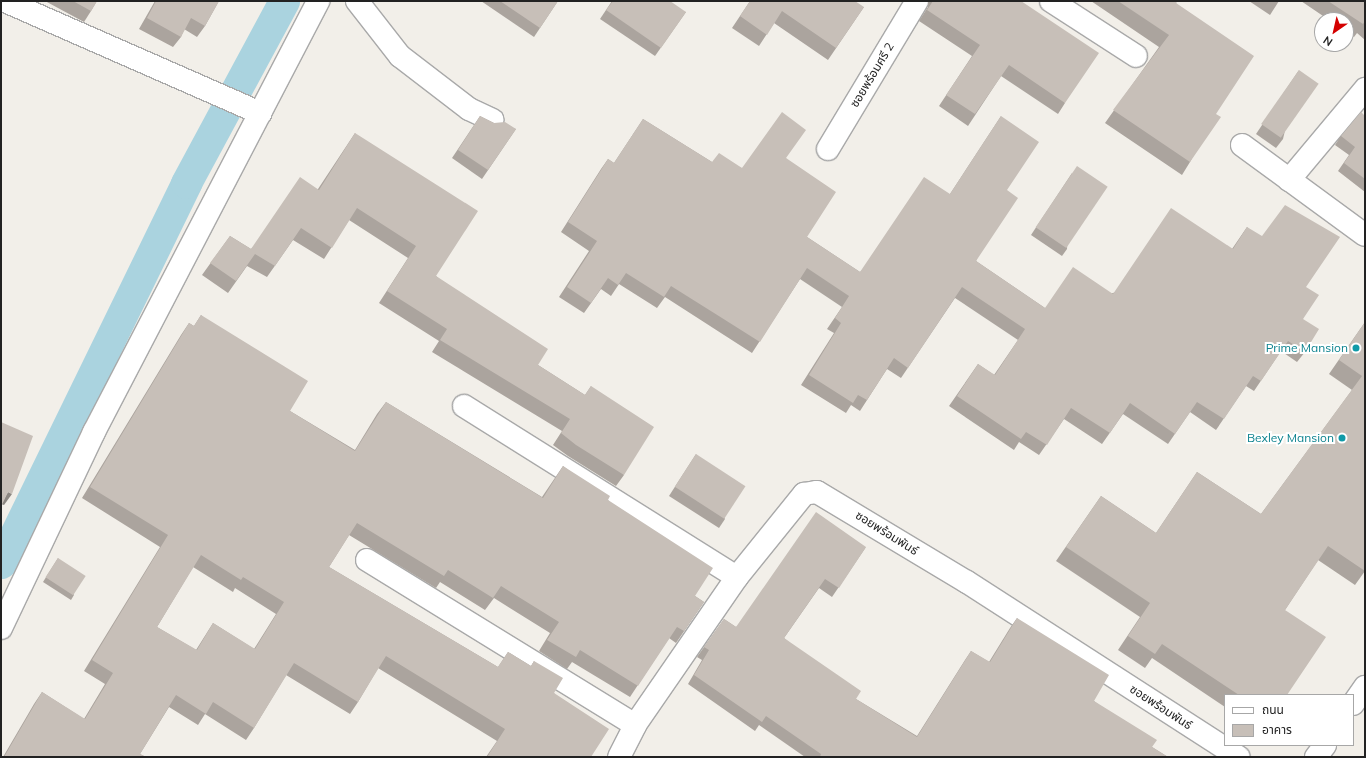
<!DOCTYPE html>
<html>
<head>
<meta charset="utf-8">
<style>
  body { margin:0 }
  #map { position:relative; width:1366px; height:758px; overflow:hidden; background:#f2efe9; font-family:Mulish,"Noto Sans Thai",sans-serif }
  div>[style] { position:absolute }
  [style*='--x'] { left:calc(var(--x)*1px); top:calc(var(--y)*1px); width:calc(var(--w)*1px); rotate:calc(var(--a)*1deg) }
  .canal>* { height:31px; margin:-15.5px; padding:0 15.5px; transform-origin:15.5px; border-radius:15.5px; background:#aad3df }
  .roads { filter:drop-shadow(1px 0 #a9a9a9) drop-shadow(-1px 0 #a9a9a9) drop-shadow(0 1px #a9a9a9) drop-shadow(0 -1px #a9a9a9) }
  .minor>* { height:22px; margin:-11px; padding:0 11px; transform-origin:11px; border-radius:11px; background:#fff }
  .wall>* { inset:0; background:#aba49e }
  .shaded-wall>* { inset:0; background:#8b8681 }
  .building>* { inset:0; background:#c7bfb8; transform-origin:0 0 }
  .dots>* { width:11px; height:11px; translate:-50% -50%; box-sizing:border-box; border:2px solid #fff; border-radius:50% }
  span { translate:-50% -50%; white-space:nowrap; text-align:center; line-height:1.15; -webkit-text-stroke:4px #fff; paint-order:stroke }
  .street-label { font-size:12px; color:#222 }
  .culture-label { font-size:12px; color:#0d838f }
  .right { translate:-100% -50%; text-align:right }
  .frame { position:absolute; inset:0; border:2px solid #222; pointer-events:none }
  .legend { position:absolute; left:1224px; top:694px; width:130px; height:52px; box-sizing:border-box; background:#fff; border:1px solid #a7a7a7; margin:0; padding:5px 7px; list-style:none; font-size:12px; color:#222 }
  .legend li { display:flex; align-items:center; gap:8px; height:20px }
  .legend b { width:20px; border:1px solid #a7a7a7 }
  .north { position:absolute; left:1314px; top:12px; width:40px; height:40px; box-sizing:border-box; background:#fff; border:1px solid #a7a7a7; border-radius:50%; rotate:214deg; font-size:11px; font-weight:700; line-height:16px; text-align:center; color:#222 }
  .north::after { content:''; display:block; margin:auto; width:14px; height:18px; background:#d40000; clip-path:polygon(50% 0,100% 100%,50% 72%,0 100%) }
</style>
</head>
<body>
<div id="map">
  <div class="canal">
    <div style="--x:1;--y:563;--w:423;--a:-64"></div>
    <div style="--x:186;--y:183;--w:207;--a:-61.7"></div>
  </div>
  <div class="roads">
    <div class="minor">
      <div style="--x:5;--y:1;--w:279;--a:23.7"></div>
      <div style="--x:357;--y:1;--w:70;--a:52"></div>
      <div style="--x:400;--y:56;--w:87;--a:37.5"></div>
      <div style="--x:469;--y:109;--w:26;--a:25"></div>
      <div style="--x:1051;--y:1;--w:101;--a:32.9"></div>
      <div style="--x:1242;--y:145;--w:152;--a:36.2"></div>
      <div style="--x:828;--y:149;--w:173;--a:-59"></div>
      <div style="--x:1289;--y:180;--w:119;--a:-50.1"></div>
      <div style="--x:464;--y:406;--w:322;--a:32.1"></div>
      <div style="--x:367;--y:560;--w:315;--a:31.6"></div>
      <div style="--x:1;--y:628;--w:217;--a:-64.6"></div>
      <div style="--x:94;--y:432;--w:486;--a:-62.5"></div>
      <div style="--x:1353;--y:704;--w:21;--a:-55"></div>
      <div style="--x:619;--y:757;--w:36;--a:-63"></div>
      <div style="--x:635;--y:725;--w:180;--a:-55.4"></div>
      <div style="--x:737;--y:577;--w:107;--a:-51.1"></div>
      <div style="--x:804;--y:494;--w:13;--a:-9"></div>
      <div style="--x:817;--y:492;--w:175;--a:31"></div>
      <div style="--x:967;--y:582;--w:323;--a:32.8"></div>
      <div style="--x:1316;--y:757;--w:15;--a:-53"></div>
    </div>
  </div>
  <div class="wall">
    <div style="clip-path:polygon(45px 1px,97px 1px,91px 11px,84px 22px)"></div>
    <div style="clip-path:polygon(155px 1px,219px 1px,205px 26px,197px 37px,184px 29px,181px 37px,173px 47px,139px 29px)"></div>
    <div style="clip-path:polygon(481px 1px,558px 1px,534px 37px)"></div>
    <div style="clip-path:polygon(612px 1px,686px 12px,655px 56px,600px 19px)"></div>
    <div style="clip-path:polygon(750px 1px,864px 7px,828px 60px,774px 23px,759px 46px,732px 28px)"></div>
    <div style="clip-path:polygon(928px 1px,1021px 1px,1065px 103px,1058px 114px,1001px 76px,968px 126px,939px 106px,972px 56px,919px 21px,928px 7px)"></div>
    <div style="clip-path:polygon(1091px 1px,1177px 1px,1176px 3px,1216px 114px,1190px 162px,1182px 175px,1105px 123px,1159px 47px)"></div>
    <div style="clip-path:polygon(1249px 1px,1279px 1px,1270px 15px)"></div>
    <div style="clip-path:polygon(1301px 1px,1365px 1px,1365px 40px,1357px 33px,1354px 37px,1346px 32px,1346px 20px,1329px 20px)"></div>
    <div style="clip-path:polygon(1299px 70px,1283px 139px,1276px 148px,1256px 134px)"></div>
    <div style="clip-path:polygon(480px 116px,494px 123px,516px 129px,482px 179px,452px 158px)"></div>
    <div style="clip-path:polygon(1001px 116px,1007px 190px,976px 261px,1045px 308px,1113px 293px,1232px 249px,1247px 227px,1306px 287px,1303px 319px,1305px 352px,1297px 362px,1281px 351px,1254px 391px,1246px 386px,1216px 430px,1190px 412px,1168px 444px,1123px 414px,1102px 444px,1064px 419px,1039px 455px,1019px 442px,1014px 450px,949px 406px,978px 364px,994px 375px,1018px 340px,955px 298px,901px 378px,887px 369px,860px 411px,851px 405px,846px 413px,801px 385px,834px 333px,827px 329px,842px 307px,800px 279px,752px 353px,665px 297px,657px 308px,619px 284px,611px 296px,601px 289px,584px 313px,559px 297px,589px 251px,561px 232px,601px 169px,608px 159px,614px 163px,643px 119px,712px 162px,742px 168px,786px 158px,807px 237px,860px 272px,950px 194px)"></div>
    <div style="clip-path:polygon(1365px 116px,1365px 192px,1338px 171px,1349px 155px,1335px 145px,1341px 136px)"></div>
    <div style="clip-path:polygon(355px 133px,436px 276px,538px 365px,585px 395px,591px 386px,624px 475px,616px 486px,568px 456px,553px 445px,562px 431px,432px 352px,439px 341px,379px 303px,408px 258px,349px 220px,324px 259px,293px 240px,267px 277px,247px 266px,228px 293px,202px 275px,230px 236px,251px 249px,318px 189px)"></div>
    <div style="clip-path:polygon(1072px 173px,1067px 249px,1062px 256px,1031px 235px)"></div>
    <div style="clip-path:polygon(evenodd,201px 315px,290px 411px,355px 450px,377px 414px,386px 402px,542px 497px,563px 466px,608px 500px,695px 596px,704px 602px,676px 643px,669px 638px,630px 697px,572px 662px,567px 669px,539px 651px,550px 633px,494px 598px,485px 610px,440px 582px,436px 588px,349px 535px,329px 567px,498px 667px,508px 652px,531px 666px,534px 661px,554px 693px,591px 757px,486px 757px,497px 741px,378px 668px,358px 702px,350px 714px,286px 675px,254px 728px,246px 740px,205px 714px,198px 725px,169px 707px,140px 754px,146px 757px,3px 757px,34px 704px,42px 692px,84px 719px,105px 684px,84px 671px,160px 547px,82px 498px,181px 335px,189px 323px,194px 326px,201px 315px,193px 567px,233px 592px,235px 588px,276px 614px,254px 649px,213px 623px,196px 650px,157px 627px,193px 567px)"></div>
    <div style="clip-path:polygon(1365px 322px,1365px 571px,1355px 585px,1318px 560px,1285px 610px,1287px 695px,1225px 695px,1225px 707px,1152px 658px,1145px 668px,1118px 650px,1140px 617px,1056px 561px,1101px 496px,1156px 533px,1197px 472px,1261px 514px,1352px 390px,1329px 374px)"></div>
    <div style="clip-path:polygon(696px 454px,725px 519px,719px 528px,669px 496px)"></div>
    <div style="clip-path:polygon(866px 547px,832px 597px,819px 588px,784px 638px,856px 699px,917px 736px,965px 660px,971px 651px,989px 662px,1010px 628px,1017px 618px,1094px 701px,1152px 747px,1168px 757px,805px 757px,759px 725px,755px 731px,688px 684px,702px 660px,697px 657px,724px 619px,736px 627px)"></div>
    <div style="clip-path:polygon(58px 558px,74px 595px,71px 600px,43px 582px)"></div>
  </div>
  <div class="shaded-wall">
    <div style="clip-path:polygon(8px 492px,12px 494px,4px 505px,1px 504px)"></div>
  </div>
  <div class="building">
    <div style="clip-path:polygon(73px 1px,97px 1px,91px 11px)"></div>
    <div style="clip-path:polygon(156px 1px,219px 1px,205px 26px,191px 18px,181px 37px,147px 18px)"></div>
    <div style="clip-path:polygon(500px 1px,558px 1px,540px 28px)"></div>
    <div style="clip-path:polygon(613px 1px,670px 1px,686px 12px,661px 48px,606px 10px)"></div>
    <div style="clip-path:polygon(750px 1px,855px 1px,864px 7px,836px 48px,782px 11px,767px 35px,740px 16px)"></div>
    <div style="clip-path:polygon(933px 1px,1021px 1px,1099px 53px,1065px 103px,1009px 65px,975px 114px,946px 95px,980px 45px,927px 10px)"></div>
    <div style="clip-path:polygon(1118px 1px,1177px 1px,1176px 3px,1254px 56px,1216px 114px,1221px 117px,1190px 162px,1113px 110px,1169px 35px)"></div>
    <div style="clip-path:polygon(1328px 1px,1365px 1px,1365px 21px,1363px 24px)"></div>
    <div style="left:1299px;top:70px;width:24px;height:66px;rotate:35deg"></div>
    <div style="clip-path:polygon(782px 112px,806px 130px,786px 158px,836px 192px,807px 237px,860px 272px,924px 177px,950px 194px,1001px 116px,1039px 142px,1007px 190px,1018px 198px,976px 261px,1045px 308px,1073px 267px,1113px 294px,1171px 208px,1233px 249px,1247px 227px,1262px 236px,1285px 205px,1340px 237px,1306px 287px,1319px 295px,1303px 319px,1319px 329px,1305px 352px,1288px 341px,1261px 381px,1253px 376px,1224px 419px,1197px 402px,1175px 434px,1130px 403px,1110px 433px,1071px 408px,1047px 445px,1026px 432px,1021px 439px,957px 396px,978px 364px,995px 375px,1025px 329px,962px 287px,908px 368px,894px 358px,867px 400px,858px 395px,853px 403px,809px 375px,841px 323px,835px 318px,849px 296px,807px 268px,760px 342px,671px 286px,664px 297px,626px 273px,618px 285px,608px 278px,591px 303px,567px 287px,597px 241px,568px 222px,608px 159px,614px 163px,643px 119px,712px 162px,719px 153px,742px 168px)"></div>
    <div style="clip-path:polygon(1361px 112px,1365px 116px,1365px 179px,1344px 163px,1355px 147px,1341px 136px)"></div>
    <div style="clip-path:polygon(480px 116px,494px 123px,505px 122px,516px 129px,488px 170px,458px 150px)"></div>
    <div style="clip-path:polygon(355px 133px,478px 211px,436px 276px,548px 349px,538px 365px,585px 395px,591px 386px,654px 427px,624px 475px,576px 445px,561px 433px,570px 419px,440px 340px,447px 329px,387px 291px,416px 246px,357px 208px,332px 248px,301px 228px,275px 266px,255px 254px,236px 281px,210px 263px,230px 236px,251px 249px,300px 177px,319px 190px)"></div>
    <div style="left:1077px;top:166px;width:37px;height:74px;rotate:34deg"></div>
    <div style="clip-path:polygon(evenodd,201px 315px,308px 381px,290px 411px,355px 451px,386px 402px,543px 498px,563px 466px,610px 496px,608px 500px,713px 568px,695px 596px,704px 602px,684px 631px,677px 627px,638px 686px,580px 650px,576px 657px,547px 640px,559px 622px,501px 586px,493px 598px,448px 570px,444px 576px,357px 523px,329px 567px,498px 667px,508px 652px,531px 666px,534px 661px,563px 678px,554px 693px,609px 729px,591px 757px,487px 757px,505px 729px,386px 656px,358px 702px,294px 663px,254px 728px,213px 702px,206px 714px,176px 695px,140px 754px,146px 757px,4px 757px,42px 692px,85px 719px,113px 673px,92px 660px,168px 535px,90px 487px,189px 323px,194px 326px,201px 315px,201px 555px,241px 580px,243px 577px,284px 602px,255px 649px,213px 623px,197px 650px,157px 627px,201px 555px)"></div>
    <div style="clip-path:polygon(1365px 322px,1365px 571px,1328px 546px,1285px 610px,1326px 637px,1287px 695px,1239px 695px,1162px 644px,1155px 654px,1128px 636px,1150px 603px,1066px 547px,1101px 496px,1156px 533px,1197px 472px,1261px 514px,1362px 376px,1339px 360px)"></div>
    <div style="clip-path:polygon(1px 422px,33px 436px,12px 494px,8px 492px,1px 507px)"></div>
    <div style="left:696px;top:454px;width:59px;height:39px;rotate:33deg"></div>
    <div style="clip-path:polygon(816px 512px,866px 547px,839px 588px,825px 579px,784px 638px,861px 691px,856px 699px,917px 737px,971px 651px,990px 662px,1017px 618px,1109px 675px,1094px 701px,1157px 740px,1152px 747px,1168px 757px,820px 757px,821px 754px,766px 716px,762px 722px,694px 675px,709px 650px,704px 647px,724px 619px,736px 627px)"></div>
    <div style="left:58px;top:558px;width:33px;height:23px;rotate:33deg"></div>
  </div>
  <div class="dots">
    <div style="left:1356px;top:348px;background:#0f9aa8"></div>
    <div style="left:1342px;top:438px;background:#0f9aa8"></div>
  </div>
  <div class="street-label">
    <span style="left:872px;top:75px;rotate:-59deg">ซอยพร้อมศรี 2</span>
    <span style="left:887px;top:533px;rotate:32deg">ซอยพร้อมพันธ์</span>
    <span style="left:1161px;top:707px;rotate:33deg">ซอยพร้อมพันธ์</span>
  </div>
  <div class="culture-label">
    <span class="right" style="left:1348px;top:348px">Prime Mansion</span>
    <span class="right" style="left:1334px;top:438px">Bexley Mansion</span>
  </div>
  <div class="frame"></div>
  <ul class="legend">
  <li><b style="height:5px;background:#fff"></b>ถนน</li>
  <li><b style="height:11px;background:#c7bfb8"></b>อาคาร</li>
  </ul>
  <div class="north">N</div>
</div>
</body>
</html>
